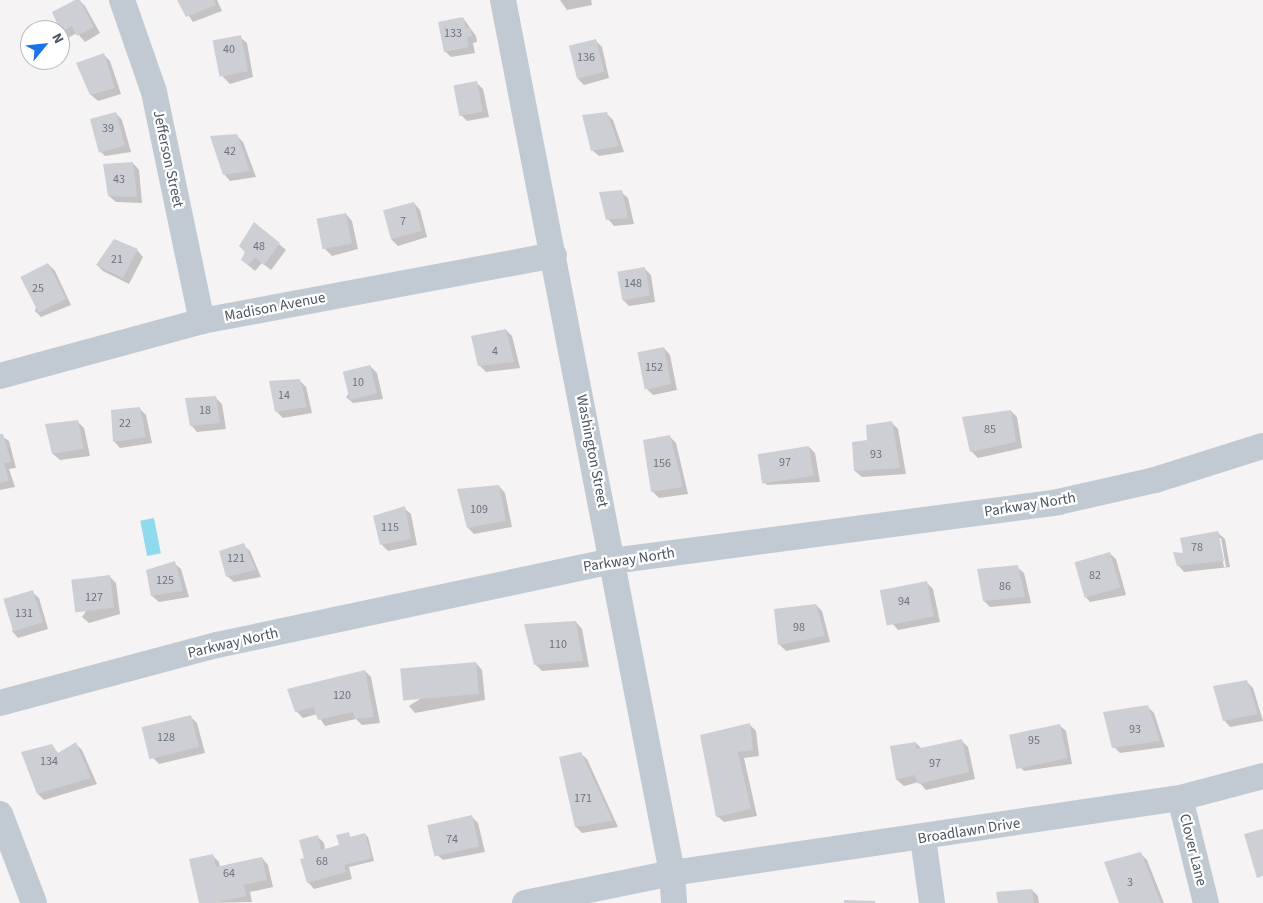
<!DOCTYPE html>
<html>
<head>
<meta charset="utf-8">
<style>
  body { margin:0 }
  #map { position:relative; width:1263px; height:903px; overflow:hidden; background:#f5f3f3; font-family:"Source Sans 3",sans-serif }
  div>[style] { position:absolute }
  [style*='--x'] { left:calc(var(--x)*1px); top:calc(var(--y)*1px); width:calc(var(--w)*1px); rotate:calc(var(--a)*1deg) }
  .water>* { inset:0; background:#90daee; transform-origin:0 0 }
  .shadow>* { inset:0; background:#0003 }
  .building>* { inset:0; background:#cdcfd5; transform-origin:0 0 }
  .street>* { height:26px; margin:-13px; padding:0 13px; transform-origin:13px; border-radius:13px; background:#c1cad2 }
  span { translate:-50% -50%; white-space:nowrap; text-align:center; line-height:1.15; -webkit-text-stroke:4.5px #fff; paint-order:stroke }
  .number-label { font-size:12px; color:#6b747e }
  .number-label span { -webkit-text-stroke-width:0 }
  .street-label { font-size:15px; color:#4a5661 }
  .north { position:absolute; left:20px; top:20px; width:50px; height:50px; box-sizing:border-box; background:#fff; border:1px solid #b7bbc0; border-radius:50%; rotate:62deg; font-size:14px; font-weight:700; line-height:20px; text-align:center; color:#4a5661 }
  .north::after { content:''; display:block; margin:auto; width:18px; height:22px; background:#1a73e8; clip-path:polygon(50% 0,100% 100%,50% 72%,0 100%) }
</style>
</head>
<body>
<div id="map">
  <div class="water">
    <div style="left:154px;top:518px;width:36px;height:14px;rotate:79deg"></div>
  </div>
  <div class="shadow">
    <div style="clip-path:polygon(79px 0,85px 6px,100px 33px,85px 42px,77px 33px,68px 38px,62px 31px)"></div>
    <div style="clip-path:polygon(178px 0,217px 0,222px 11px,193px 22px)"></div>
    <div style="clip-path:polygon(560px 0,591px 0,592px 5px,567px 10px)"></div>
    <div style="clip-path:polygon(463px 18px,476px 36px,477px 42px,473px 43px,475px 53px,451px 57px,445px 51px)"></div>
    <div style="clip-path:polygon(240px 37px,247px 43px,253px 77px,230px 84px,223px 77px)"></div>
    <div style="clip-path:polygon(596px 41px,602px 47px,609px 78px,584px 85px,578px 79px)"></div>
    <div style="clip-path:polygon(103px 54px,110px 61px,121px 94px,98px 101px,91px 95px)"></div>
    <div style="clip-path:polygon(477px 83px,483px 89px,489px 117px,467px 121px,460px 114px)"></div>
    <div style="clip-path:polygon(116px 113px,122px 120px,131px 152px,105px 156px,98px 149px)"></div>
    <div style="clip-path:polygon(607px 114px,613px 120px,624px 152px,599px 156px,592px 150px)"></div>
    <div style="clip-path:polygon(236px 135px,243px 142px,256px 177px,230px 181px,224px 174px)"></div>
    <div style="clip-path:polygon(133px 163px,139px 170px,142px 203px,116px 202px,109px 196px)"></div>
    <div style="clip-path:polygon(621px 192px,628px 198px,634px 224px,614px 226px,608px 219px)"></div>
    <div style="clip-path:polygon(414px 203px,420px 210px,427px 237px,398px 246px,391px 239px)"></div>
    <div style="clip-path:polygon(346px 214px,352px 221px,358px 249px,332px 256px,325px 249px)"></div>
    <div style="clip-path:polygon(279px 244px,286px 250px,271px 270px,262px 263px,255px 271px,242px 260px)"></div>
    <div style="clip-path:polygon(137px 250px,143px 257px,129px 284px,103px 271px,97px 265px)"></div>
    <div style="clip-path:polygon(48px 264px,55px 271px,71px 305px,41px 317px,35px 311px)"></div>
    <div style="clip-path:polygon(644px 268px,651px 275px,655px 302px,629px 306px,623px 300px)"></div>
    <div style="clip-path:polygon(506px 330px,512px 336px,520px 368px,486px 372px,480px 366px)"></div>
    <div style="clip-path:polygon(664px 348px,670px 355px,677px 390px,653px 395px,646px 388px)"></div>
    <div style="clip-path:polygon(370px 366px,377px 373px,383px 399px,353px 403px,346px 397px)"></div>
    <div style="clip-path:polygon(300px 381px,306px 387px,312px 413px,283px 418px,277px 412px)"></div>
    <div style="clip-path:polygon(215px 397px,222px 404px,226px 429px,197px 432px,191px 425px)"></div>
    <div style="clip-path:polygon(140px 409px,146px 415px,152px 443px,120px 448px,114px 441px)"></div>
    <div style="clip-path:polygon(1011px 411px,1017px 417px,1022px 448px,978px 458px,971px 451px)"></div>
    <div style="clip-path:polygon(77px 421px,84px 428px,90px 456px,60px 460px,53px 454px,46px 425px)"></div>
    <div style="clip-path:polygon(892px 423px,898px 429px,906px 474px,862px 477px,855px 471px,868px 441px)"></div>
    <div style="clip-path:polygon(0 435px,9px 441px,16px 468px,9px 469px,15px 487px,0 490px)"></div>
    <div style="clip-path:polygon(670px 437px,676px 443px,688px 494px,659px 498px,652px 491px)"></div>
    <div style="clip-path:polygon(809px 447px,815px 453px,820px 482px,767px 485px,761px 479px)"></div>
    <div style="clip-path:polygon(499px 486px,505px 493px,512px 527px,474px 534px,468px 528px)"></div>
    <div style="clip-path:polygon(404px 508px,411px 514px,417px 545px,388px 551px,382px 545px)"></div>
    <div style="clip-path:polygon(evenodd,1218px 533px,1225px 539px,1230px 567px,1184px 572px,1178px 565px,1184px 555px,1218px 533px,1218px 538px,1221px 538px,1226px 567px,1224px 567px,1218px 538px)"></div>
    <div style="clip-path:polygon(243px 545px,250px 551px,261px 577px,234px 582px,227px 576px)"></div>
    <div style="clip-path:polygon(1109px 553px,1116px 559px,1126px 595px,1090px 602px,1084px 595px)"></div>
    <div style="clip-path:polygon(174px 563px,181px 569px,189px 597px,159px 602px,152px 596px)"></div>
    <div style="clip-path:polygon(1017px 567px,1024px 573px,1031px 603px,990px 607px,984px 601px)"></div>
    <div style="clip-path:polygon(110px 577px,116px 583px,120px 614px,89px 623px,82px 617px)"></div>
    <div style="clip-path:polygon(927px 583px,933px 589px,940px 622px,898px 630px,892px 623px)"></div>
    <div style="clip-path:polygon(32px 592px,39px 598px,48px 629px,18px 638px,12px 631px)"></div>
    <div style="clip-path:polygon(816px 605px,822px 611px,830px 642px,786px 651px,779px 644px)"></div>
    <div style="clip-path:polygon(576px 622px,582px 629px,589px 667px,542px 671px,535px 664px)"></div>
    <div style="clip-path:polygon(476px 663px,482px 670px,485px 700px,415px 713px,409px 706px)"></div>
    <div style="clip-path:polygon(365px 671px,371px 677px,380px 723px,362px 725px,356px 719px,325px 726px,317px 714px,303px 718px,296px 711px)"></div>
    <div style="clip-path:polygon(1246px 681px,1253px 688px,1263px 721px,1230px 727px,1224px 720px)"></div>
    <div style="clip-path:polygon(1148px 707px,1154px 713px,1165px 747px,1120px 753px,1114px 747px)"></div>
    <div style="clip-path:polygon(190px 716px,197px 723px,205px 753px,159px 764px,152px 757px)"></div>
    <div style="clip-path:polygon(750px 725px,756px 731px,759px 756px,744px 758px,757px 816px,724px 822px,717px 816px,701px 736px)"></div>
    <div style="clip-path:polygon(1059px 725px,1066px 731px,1072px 764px,1024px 771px,1018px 765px)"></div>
    <div style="clip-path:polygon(961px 740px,968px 747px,975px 779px,926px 790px,919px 782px,904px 786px,897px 780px,892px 747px,916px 743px,922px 749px)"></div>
    <div style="clip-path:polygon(76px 744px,82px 750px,97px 784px,44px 800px,38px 794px,51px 746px,59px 754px)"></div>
    <div style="clip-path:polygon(580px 753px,587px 759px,618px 827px,582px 833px,576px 827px)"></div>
    <div style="clip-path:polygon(471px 816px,478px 823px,485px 852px,443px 860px,436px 854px)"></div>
    <div style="clip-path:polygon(348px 833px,351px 838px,365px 834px,368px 837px,374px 861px,349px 867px,352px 879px,314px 889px,308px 882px,306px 859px,317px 836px,324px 843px,325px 850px,340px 846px)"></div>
    <div style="clip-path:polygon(1140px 853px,1147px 860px,1164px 903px,1120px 903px)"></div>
    <div style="clip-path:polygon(212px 855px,219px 862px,220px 867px,262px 858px,268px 865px,273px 887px,250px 892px,252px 902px,201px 903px)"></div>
    <div style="clip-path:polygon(1032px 890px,1038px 896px,1039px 903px,999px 903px)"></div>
  </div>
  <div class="building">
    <div style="clip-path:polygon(75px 0,80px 0,94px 27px,77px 36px,72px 26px,61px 32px,52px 12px)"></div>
    <div style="clip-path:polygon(177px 0,214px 0,216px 5px,186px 17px)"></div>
    <div style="clip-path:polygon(463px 17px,466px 28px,470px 28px,472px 36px,467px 37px,469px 47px,444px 52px,438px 22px)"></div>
    <div style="left:241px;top:35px;width:37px;height:29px;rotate:79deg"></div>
    <div style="left:596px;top:39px;width:34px;height:28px;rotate:76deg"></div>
    <div style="clip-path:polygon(104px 53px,115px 88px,90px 95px,76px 63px)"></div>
    <div style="left:477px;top:81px;width:31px;height:24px;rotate:79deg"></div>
    <div style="left:116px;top:112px;width:35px;height:27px;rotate:75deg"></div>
    <div style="clip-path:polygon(607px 112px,619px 146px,591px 151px,582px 115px)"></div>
    <div style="clip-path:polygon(237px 134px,250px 171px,223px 175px,210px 136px)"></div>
    <div style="clip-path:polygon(133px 162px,137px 197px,108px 196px,103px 164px)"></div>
    <div style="clip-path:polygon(622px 190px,628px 218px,606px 220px,599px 192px)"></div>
    <div style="left:414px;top:202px;width:30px;height:32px;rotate:75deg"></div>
    <div style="left:346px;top:213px;width:31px;height:30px;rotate:79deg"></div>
    <div style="clip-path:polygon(254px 222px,280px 243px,264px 265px,255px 257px,248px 265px,241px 260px,245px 252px,239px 246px)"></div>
    <div style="clip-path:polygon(114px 239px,138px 249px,123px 278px,96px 265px)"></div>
    <div style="left:48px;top:263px;width:40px;height:31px;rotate:63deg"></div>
    <div style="left:645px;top:267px;width:29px;height:28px;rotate:80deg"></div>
    <div style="clip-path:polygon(506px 329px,514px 362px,478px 366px,471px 336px)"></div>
    <div style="left:664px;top:347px;width:38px;height:27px;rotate:79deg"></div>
    <div style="left:370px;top:365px;width:29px;height:28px;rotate:76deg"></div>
    <div style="clip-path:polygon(300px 379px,307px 407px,275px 412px,269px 381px)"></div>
    <div style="clip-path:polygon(216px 396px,220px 423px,190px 426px,185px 398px)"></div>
    <div style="clip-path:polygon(140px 407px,146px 437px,113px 442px,111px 410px)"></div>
    <div style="clip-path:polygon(1011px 410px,1016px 442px,970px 452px,962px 417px)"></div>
    <div style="clip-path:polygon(78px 420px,84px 449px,52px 454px,45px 424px)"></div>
    <div style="clip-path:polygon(892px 421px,900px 468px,854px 471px,852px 442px,867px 440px,866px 425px)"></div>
    <div style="clip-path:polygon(0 434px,3px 434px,11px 462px,4px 463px,9px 481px,0 483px)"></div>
    <div style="clip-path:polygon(670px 435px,683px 487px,651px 492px,643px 440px)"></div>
    <div style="left:809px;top:446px;width:30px;height:52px;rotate:81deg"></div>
    <div style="clip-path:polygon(499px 485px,506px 521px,467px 528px,457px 489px)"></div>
    <div style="clip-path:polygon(405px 506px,411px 539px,380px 545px,373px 516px)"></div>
    <div style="clip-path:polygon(1218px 531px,1224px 561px,1177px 566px,1173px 552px,1183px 553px,1180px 538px)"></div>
    <div style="clip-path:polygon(244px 543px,256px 570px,226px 577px,219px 551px)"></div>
    <div style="left:1110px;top:552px;width:37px;height:37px;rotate:74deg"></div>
    <div style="clip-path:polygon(175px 561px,183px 591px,151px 596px,146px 570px)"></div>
    <div style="clip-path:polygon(1018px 565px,1025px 597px,983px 601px,977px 569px)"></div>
    <div style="left:110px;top:575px;width:33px;height:39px;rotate:83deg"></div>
    <div style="left:927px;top:581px;width:36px;height:48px;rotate:79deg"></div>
    <div style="left:33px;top:590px;width:34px;height:31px;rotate:73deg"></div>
    <div style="clip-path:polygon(816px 604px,825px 636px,778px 645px,774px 609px)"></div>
    <div style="clip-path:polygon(576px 621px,583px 661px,534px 665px,524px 624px)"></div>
    <div style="left:476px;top:662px;width:32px;height:76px;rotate:85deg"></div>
    <div style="clip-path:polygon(365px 670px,374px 717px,355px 719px,353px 712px,318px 720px,313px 707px,295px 712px,287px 689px)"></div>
    <div style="clip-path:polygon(1247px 680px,1258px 714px,1223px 721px,1213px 686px)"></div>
    <div style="clip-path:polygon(1148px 705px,1160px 741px,1112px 748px,1103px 712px)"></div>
    <div style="left:191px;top:715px;width:33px;height:51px;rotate:76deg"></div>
    <div style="clip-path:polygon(750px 723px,753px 750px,738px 752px,751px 809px,716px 817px,700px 735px)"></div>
    <div style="left:1060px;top:724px;width:35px;height:52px;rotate:78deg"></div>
    <div style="clip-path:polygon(962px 739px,969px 772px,918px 784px,915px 775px,896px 780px,890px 746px,916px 742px,916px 749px)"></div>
    <div style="clip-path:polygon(76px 742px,91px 778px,37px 794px,21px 752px,52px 744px,58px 753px)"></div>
    <div style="clip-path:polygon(581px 752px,613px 821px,575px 827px,559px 757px)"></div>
    <div style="left:472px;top:815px;width:32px;height:46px;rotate:77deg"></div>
    <div style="clip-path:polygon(1263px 829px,1263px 876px,1257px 878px,1244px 834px)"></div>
    <div style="clip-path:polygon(349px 832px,350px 837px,365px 833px,372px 858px,344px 865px,346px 872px,307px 883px,300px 859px,304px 858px,299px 840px,318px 835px,321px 850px,339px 845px,336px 835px)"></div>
    <div style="clip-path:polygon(1141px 852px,1161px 903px,1119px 903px,1104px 862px)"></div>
    <div style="clip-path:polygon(213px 854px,216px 867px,262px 857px,267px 880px,244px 885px,246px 896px,214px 903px,199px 903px,189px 859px)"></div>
    <div style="clip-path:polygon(1032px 889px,1034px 903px,998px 903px,996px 892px)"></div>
    <div style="clip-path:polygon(844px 900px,875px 901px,875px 903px,844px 903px)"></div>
  </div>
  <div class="street">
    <div style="--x:122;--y:0;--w:97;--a:70.8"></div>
    <div style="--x:154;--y:92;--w:234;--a:78.2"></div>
    <div style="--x:503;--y:0;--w:889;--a:79.04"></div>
    <div style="--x:672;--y:873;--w:30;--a:86"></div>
    <div style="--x:0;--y:376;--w:209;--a:-15.2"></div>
    <div style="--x:202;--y:321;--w:358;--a:-10.6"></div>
    <div style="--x:0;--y:703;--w:225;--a:-15"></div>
    <div style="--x:217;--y:645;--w:404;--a:-12"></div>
    <div style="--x:612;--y:561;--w:450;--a:-7.5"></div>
    <div style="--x:1058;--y:502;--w:99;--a:-12.8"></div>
    <div style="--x:1155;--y:480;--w:113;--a:-17.5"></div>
    <div style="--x:1180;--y:798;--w:108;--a:76.1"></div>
    <div style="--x:0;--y:814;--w:95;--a:69.1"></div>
    <div style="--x:923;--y:838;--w:66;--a:82.1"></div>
    <div style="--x:525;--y:903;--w:150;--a:-11.5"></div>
    <div style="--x:672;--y:873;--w:514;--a:-8.4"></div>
    <div style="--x:1180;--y:798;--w:86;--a:-14.8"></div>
  </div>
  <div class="number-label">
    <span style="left:453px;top:34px">133</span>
    <span style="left:229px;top:50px">40</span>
    <span style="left:586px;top:58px">136</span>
    <span style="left:108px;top:129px">39</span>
    <span style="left:230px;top:152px">42</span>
    <span style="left:119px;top:180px">43</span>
    <span style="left:403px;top:222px">7</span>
    <span style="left:259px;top:247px">48</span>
    <span style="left:117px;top:260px">21</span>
    <span style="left:633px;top:284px">148</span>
    <span style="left:38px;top:289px">25</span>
    <span style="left:495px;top:352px">4</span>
    <span style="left:654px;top:368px">152</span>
    <span style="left:358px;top:383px">10</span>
    <span style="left:284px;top:396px">14</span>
    <span style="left:205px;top:411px">18</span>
    <span style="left:125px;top:424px">22</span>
    <span style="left:990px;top:430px">85</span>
    <span style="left:876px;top:455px">93</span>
    <span style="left:785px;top:463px">97</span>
    <span style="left:662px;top:464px">156</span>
    <span style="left:479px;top:510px">109</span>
    <span style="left:390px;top:528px">115</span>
    <span style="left:1197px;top:548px">78</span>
    <span style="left:236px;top:559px">121</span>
    <span style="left:1095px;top:576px">82</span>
    <span style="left:165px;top:581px">125</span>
    <span style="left:1005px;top:587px">86</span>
    <span style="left:94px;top:598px">127</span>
    <span style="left:904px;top:602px">94</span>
    <span style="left:24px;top:614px">131</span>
    <span style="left:799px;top:628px">98</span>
    <span style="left:558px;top:645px">110</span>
    <span style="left:342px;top:696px">120</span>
    <span style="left:1135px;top:730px">93</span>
    <span style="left:166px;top:738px">128</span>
    <span style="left:1034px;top:741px">95</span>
    <span style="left:49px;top:762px">134</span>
    <span style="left:935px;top:764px">97</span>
    <span style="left:583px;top:799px">171</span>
    <span style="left:452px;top:840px">74</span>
    <span style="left:322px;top:862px">68</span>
    <span style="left:229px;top:874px">64</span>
    <span style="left:1130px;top:883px">3</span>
  </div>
  <div class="street-label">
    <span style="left:168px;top:159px;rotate:78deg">Jefferson Street</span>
    <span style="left:275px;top:307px;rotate:-11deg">Madison Avenue</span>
    <span style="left:592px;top:451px;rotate:79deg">Washington Street</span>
    <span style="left:1030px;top:505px;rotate:-9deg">Parkway North</span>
    <span style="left:629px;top:560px;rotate:-9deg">Parkway North</span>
    <span style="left:233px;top:643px;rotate:-13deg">Parkway North</span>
    <span style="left:969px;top:831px;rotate:-9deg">Broadlawn Drive</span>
    <span style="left:1193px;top:850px;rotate:76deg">Clover Lane</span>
  </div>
  <div class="north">N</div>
</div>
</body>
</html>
